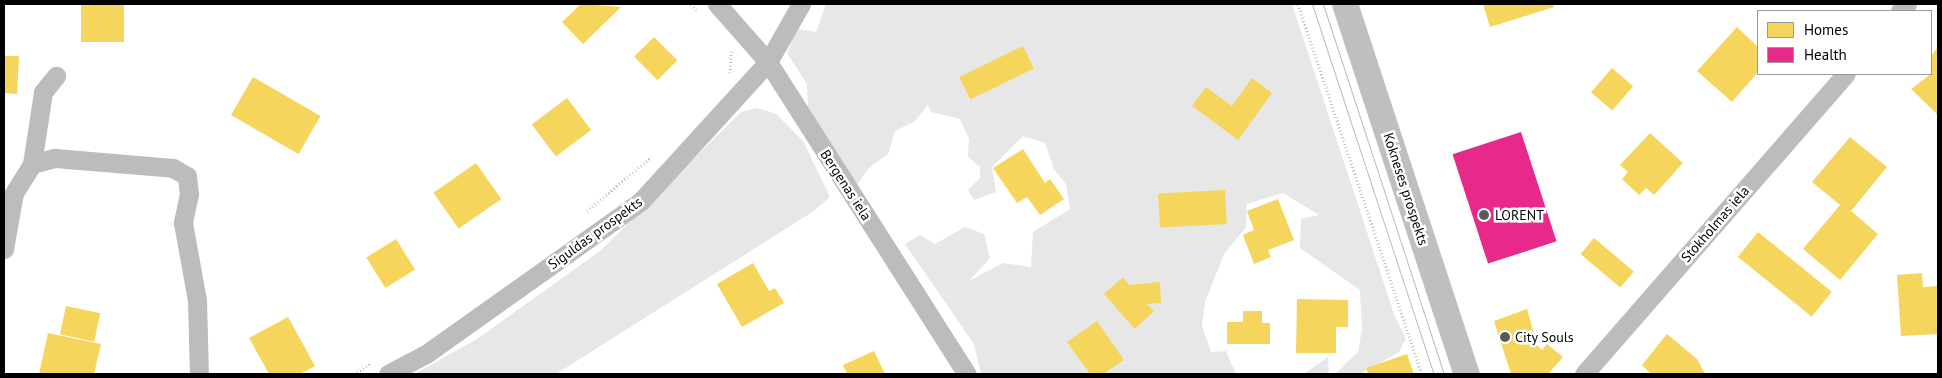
<!DOCTYPE html>
<html>
<head>
<meta charset="utf-8">
<style>
  body { margin:0 }
  #map { position:relative; width:1942px; height:378px; overflow:hidden; background:#fff; font-family:"PT Sans",sans-serif }
  div>[style] { position:absolute }
  [style*='--x'] { left:calc(var(--x)*1px); top:calc(var(--y)*1px); width:calc(var(--w)*1px); rotate:calc(var(--a)*1deg) }
  .green>* { inset:0; background:#e7e7e7 }
  .homes>* { inset:0; background:#f6d55c; transform-origin:0 0 }
  .health>* { inset:0; background:#e7298a; transform-origin:0 0 }
  .path>* { height:3px; margin-top:-1.5px; transform-origin:0; background:repeating-linear-gradient(90deg,#c2c2c2 0 1px,transparent 0 3.5px) }
  .street>* { height:19px; margin:-9.5px; padding:0 9.5px; transform-origin:9.5px; border-radius:9.5px; background:#bcbcbc }
  .secondary>* { height:26px; margin:-13px; padding:0 13px; transform-origin:13px; border-radius:13px; background:#bfbfbf }
  .tram>* { height:1px; margin:-0.5px; padding:0 0.5px; transform-origin:0.5px; border-radius:0.5px; background:#bcbcbc }
  .dots>* { width:14px; height:14px; translate:-50% -50%; box-sizing:border-box; border:2px solid #fff; border-radius:50% }
  span { translate:-50% -50%; white-space:nowrap; text-align:center; line-height:1.15; -webkit-text-stroke:5px #fff; paint-order:stroke }
  .street-label { font-size:14px; color:#000 }
  .poi-label { font-size:14px; color:#000 }
  .left { translate:0 -50%; text-align:left }
  .frame { position:absolute; inset:0; border:5px solid #000; pointer-events:none }
  .legend { position:absolute; left:1757px; top:10px; width:175px; height:65px; box-sizing:border-box; background:#fff; border:1px solid #999; margin:0; padding:6px 9px; list-style:none; font-size:15px; color:#000 }
  .legend li { display:flex; align-items:center; gap:10px; height:25px }
  .legend b { width:25px; border:1px solid #999 }
</style>
</head>
<body>
<div id="map">
  <div class="green">
    <div style="clip-path:polygon(826px 4px,1292px 4px,1394px 314px,1406px 339px,1399px 352px,1360px 374px,1335px 374px,1358px 352px,1362px 329px,1360px 290px,1300px 248px,1301px 219px,1319px 215px,1283px 193px,1247px 204px,1246px 227px,1224px 254px,1205px 302px,1202px 326px,1211px 352px,1226px 351px,1236px 374px,981px 374px,974px 344px,905px 244px,920px 235px,935px 244px,965px 227px,984px 234px,990px 258px,969px 281px,1003px 263px,1031px 267px,1033px 232px,1070px 209px,1066px 184px,1054px 169px,1045px 143px,1023px 136px,992px 167px,996px 192px,974px 200px,968px 190px,980px 178px,980px 167px,968px 157px,969px 139px,960px 119px,931px 112px,928px 105px,915px 121px,895px 131px,888px 154px,869px 168px,856px 186px,808px 107px,807px 84px,787px 53px,797px 29px,816px 32px)"></div>
    <div style="clip-path:polygon(757px 108px,776px 114px,803px 141px,830px 197px,814px 211px,556px 374px,414px 374px,477px 339px,600px 251px,741px 112px)"></div>
    <div style="clip-path:polygon(1328px 357px,1329px 374px,1304px 374px,1315px 366px)"></div>
  </div>
  <div class="homes">
    <div style="left:81px;top:4px;width:43px;height:38px"></div>
    <div style="clip-path:polygon(581px 4px,621px 7px,583px 44px,562px 22px)"></div>
    <div style="clip-path:polygon(1483px 4px,1553px 4px,1554px 7px,1490px 27px)"></div>
    <div style="clip-path:polygon(1737px 27px,1758px 47px,1758px 72px,1732px 102px,1697px 71px)"></div>
    <div style="left:654px;top:37px;width:33px;height:28px;rotate:45deg"></div>
    <div style="left:1023px;top:46px;width:25px;height:71px;rotate:64deg"></div>
    <div style="clip-path:polygon(1938px 47px,1938px 115px,1911px 89px,1931px 74px,1931px 56px)"></div>
    <div style="clip-path:polygon(4px 56px,19px 56px,17px 94px,4px 93px)"></div>
    <div style="left:1612px;top:68px;width:28px;height:32px;rotate:41deg"></div>
    <div style="left:253px;top:77px;width:78px;height:44px;rotate:30deg"></div>
    <div style="clip-path:polygon(1252px 78px,1272px 93px,1238px 140px,1192px 106px,1206px 87px,1232px 106px)"></div>
    <div style="left:567px;top:98px;width:40px;height:44px;rotate:53deg"></div>
    <div style="clip-path:polygon(1650px 133px,1683px 163px,1654px 195px,1646px 188px,1639px 195px,1622px 179px,1628px 172px,1620px 165px)"></div>
    <div style="clip-path:polygon(1850px 137px,1887px 167px,1851px 211px,1878px 234px,1840px 280px,1803px 249px,1840px 205px,1812px 182px)"></div>
    <div style="clip-path:polygon(1023px 149px,1045px 183px,1050px 179px,1064px 199px,1040px 215px,1027px 197px,1017px 203px,993px 168px)"></div>
    <div style="left:476px;top:163px;width:44px;height:52px;rotate:55deg"></div>
    <div style="left:1225px;top:190px;width:34px;height:67px;rotate:87deg"></div>
    <div style="clip-path:polygon(1278px 199px,1294px 240px,1268px 250px,1271px 257px,1254px 264px,1243px 235px,1254px 230px,1247px 211px)"></div>
    <div style="left:1758px;top:232px;width:95px;height:32px;rotate:39deg"></div>
    <div style="left:1594px;top:238px;width:52px;height:21px;rotate:40deg"></div>
    <div style="left:396px;top:239px;width:36px;height:35px;rotate:58deg"></div>
    <div style="clip-path:polygon(753px 263px,769px 291px,775px 288px,784px 303px,742px 327px,717px 284px)"></div>
    <div style="clip-path:polygon(1922px 273px,1923px 287px,1938px 286px,1938px 334px,1901px 336px,1897px 275px)"></div>
    <div style="clip-path:polygon(1123px 277px,1129px 285px,1160px 282px,1161px 303px,1147px 304px,1154px 311px,1135px 329px,1104px 294px)"></div>
    <div style="clip-path:polygon(1297px 299px,1348px 300px,1348px 327px,1336px 327px,1336px 353px,1296px 353px)"></div>
    <div style="left:66px;top:306px;width:35px;height:29px;rotate:12deg"></div>
    <div style="clip-path:polygon(1527px 309px,1537px 345px,1542px 350px,1547px 344px,1563px 357px,1548px 374px,1511px 374px,1494px 321px)"></div>
    <div style="clip-path:polygon(1243px 311px,1262px 311px,1262px 323px,1270px 323px,1270px 344px,1227px 344px,1227px 322px,1243px 322px)"></div>
    <div style="clip-path:polygon(288px 317px,315px 366px,300px 374px,269px 374px,249px 338px)"></div>
    <div style="clip-path:polygon(1097px 321px,1124px 360px,1103px 374px,1090px 374px,1067px 342px)"></div>
    <div style="clip-path:polygon(48px 333px,101px 344px,94px 374px,39px 374px)"></div>
    <div style="clip-path:polygon(1667px 334px,1697px 359px,1705px 374px,1651px 374px,1642px 365px)"></div>
    <div style="clip-path:polygon(874px 351px,885px 374px,847px 374px,843px 365px)"></div>
    <div style="clip-path:polygon(1407px 354px,1414px 374px,1368px 374px,1366px 368px)"></div>
  </div>
  <div class="health">
    <div style="left:1521px;top:132px;width:115px;height:72px;rotate:72deg"></div>
  </div>
  <div class="path">
    <div style="--x:691;--y:4;--w:9;--a:49"></div>
    <div style="--x:1298;--y:4;--w:390;--a:71.5"></div>
    <div style="--x:730;--y:73;--w:22;--a:-87"></div>
    <div style="--x:587;--y:211;--w:84;--a:-40.2"></div>
    <div style="--x:354;--y:374;--w:19;--a:-32"></div>
  </div>
  <div class="street">
    <div style="--x:717;--y:4;--w:77;--a:48.7"></div>
    <div style="--x:768;--y:62;--w:370;--a:57.5"></div>
    <div style="--x:1900;--y:11;--w:10;--a:-45"></div>
    <div style="--x:32;--y:164;--w:73;--a:-81.3"></div>
    <div style="--x:43;--y:92;--w:21;--a:-51"></div>
    <div style="--x:4;--y:249;--w:57;--a:-79.9"></div>
    <div style="--x:14;--y:193;--w:34;--a:-58"></div>
    <div style="--x:32;--y:164;--w:24;--a:-15"></div>
    <div style="--x:55;--y:158;--w:118;--a:4.8"></div>
    <div style="--x:173;--y:168;--w:16;--a:30"></div>
    <div style="--x:187;--y:176;--w:18;--a:84"></div>
    <div style="--x:189;--y:194;--w:30;--a:102"></div>
    <div style="--x:183;--y:223;--w:78;--a:79.7"></div>
    <div style="--x:197;--y:300;--w:74;--a:88.5"></div>
    <div style="--x:388;--y:374;--w:43;--a:-27.8"></div>
    <div style="--x:426;--y:354;--w:264;--a:-35.4"></div>
    <div style="--x:641;--y:201;--w:188;--a:-47.6"></div>
    <div style="--x:768;--y:62;--w:67;--a:-60.4"></div>
    <div style="--x:1584;--y:374;--w:398;--a:-48.9"></div>
  </div>
  <div class="secondary">
    <div style="--x:1345;--y:4;--w:390;--a:71.8"></div>
  </div>
  <div class="tram">
    <div style="--x:1312;--y:4;--w:390;--a:71.8"></div>
    <div style="--x:1323;--y:4;--w:389;--a:71.9"></div>
  </div>
  <div class="dots">
    <div style="left:1484px;top:215px;background:#595959"></div>
    <div style="left:1505px;top:337px;background:#595959"></div>
  </div>
  <div class="street-label">
    <span style="left:846px;top:185px;rotate:57deg">Bergenas iela</span>
    <span style="left:1406px;top:189px;rotate:72deg">Kokneses prospekts</span>
    <span style="left:1715px;top:224px;rotate:-49deg">Stokholmas iela</span>
    <span style="left:595px;top:233px;rotate:-36deg">Siguldas prospekts</span>
  </div>
  <div class="poi-label">
    <span class="left" style="left:1495px;top:215px">LORENT</span>
    <span class="left" style="left:1515px;top:337px">City Souls</span>
  </div>
  <div class="frame"></div>
  <ul class="legend">
  <li><b style="height:14px;background:#f6d55c"></b>Homes</li>
  <li><b style="height:14px;background:#e7298a"></b>Health</li>
  </ul>
</div>
</body>
</html>
